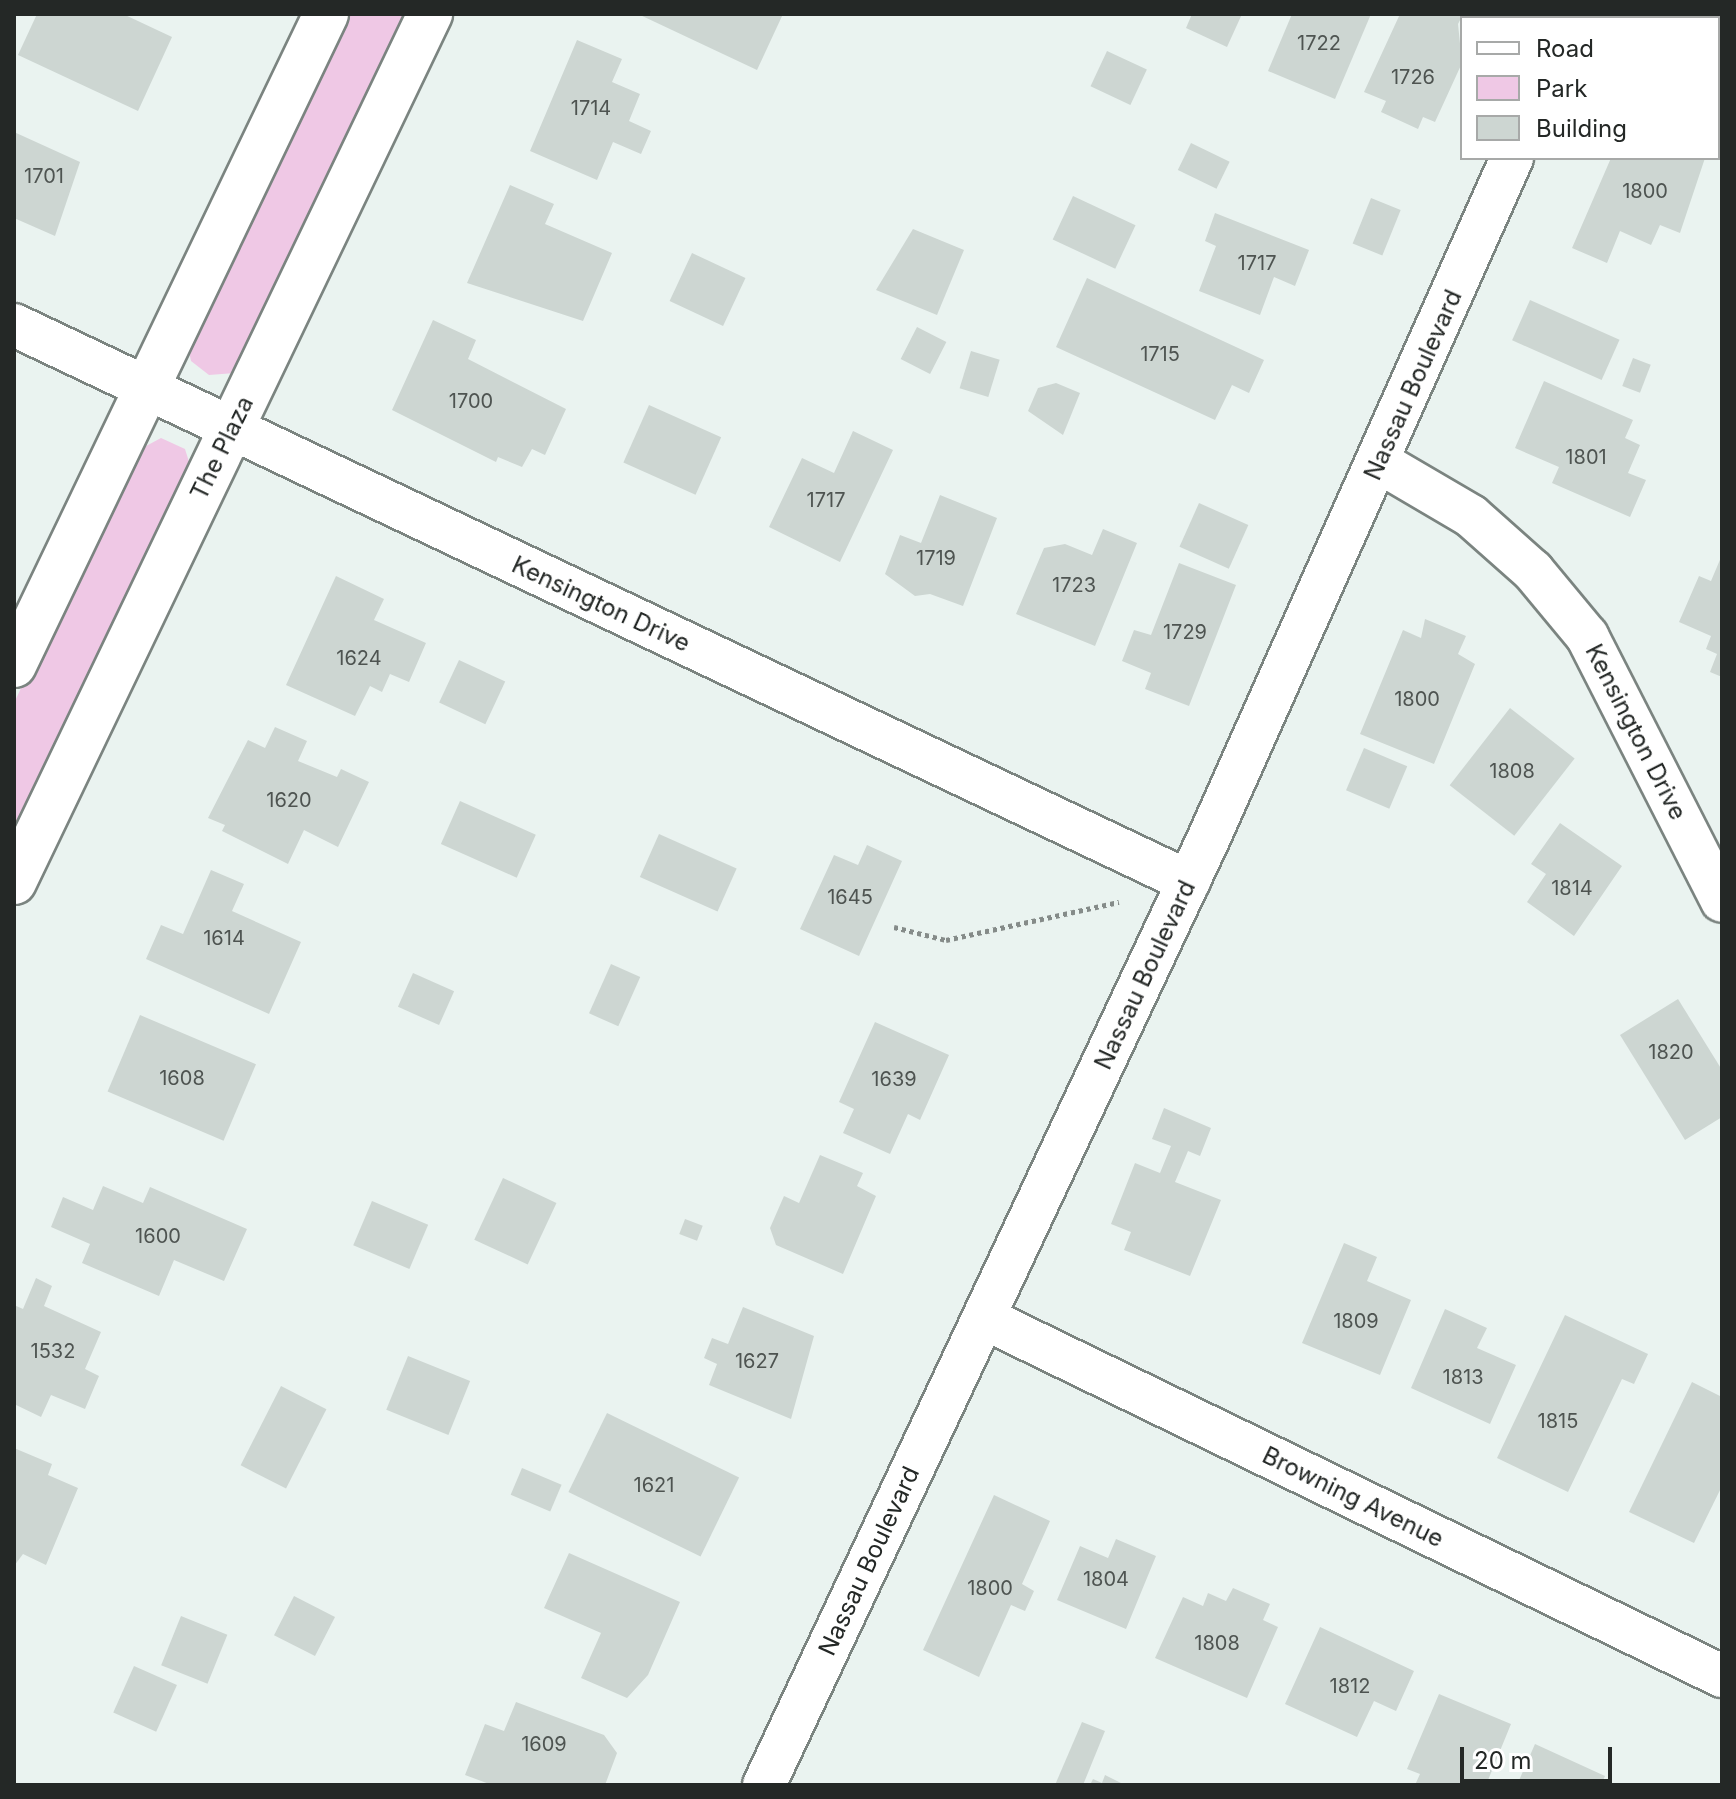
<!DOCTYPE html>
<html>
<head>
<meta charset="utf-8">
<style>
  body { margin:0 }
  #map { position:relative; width:1736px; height:1799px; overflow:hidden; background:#eaf3f0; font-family:Inter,sans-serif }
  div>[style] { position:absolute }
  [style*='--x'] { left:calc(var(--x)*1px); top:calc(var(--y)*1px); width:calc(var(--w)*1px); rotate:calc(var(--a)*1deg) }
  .green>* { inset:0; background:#efc8e5 }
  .building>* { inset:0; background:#cdd6d2; transform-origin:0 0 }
  .path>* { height:5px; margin-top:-2.5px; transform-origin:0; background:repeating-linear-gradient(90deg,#858b89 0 4px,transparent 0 8px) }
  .roads { filter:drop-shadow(2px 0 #7b8480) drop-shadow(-2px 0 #7b8480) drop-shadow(0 2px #7b8480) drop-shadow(0 -2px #7b8480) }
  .street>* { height:42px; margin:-21px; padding:0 21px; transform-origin:21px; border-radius:21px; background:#fff }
  .secondary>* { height:44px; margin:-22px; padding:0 22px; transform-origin:22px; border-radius:22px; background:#fff }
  span { translate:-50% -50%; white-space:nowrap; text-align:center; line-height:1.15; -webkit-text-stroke:6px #fff; paint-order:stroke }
  .number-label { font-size:20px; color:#4e5451 }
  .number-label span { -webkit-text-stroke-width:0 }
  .street-label { font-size:24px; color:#242826 }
  .frame { position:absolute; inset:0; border:16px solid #242826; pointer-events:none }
  .legend { position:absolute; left:1460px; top:16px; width:260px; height:144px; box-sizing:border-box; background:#fff; border:2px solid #a7a9a8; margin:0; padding:10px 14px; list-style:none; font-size:24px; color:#242826 }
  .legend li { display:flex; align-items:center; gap:16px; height:40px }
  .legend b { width:40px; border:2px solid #a7a9a8 }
  .scale { position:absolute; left:1460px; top:1747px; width:152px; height:36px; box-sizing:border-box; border:4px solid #242826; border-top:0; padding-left:10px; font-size:24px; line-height:28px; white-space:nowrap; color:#242826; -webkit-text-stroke:6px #fff; paint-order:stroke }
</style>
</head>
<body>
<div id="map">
  <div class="green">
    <div style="clip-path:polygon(344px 14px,413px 14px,235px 373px,209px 375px,191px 361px,188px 347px)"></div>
    <div style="clip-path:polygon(161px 438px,185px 449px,191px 468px,14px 843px,14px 703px,133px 453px)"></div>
  </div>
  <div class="building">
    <div style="clip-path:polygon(37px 14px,123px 14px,172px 37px,138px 111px,18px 55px)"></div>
    <div style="clip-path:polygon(638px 14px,783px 14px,757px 70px)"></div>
    <div style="clip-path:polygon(1192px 14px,1242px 14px,1227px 47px,1186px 28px)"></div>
    <div style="clip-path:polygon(1292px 14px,1371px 14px,1335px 99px,1268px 71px)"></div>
    <div style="clip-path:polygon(1400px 14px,1463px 14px,1458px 24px,1462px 63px,1435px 122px,1423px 117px,1418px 129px,1381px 112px,1386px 101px,1364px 92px)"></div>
    <div style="clip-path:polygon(577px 40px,622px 59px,612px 82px,640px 94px,629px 121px,651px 131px,641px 154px,613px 142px,597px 180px,530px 151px)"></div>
    <div style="left:1107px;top:51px;width:44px;height:39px;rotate:25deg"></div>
    <div style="clip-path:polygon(14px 132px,80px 162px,55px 236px,14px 218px)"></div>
    <div style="left:1191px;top:143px;width:43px;height:30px;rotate:26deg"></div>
    <div style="clip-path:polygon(1611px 158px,1705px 158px,1680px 233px,1660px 225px,1651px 245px,1620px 231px,1607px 263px,1572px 248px)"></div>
    <div style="clip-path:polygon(510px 185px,554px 204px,545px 224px,612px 253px,583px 321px,467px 283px)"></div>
    <div style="left:1073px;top:196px;width:69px;height:48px;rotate:25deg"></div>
    <div style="left:1371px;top:198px;width:32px;height:49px;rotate:22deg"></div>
    <div style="clip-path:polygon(1215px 213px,1309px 250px,1295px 286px,1274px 277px,1260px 315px,1199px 291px,1216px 246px,1205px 241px)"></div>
    <div style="clip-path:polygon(913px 229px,964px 250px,937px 315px,876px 290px)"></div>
    <div style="left:692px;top:253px;width:59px;height:53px;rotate:25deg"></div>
    <div style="clip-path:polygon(1087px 278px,1264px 360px,1249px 393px,1232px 385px,1215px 420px,1056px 347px)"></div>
    <div style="left:1530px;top:300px;width:98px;height:44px;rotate:24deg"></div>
    <div style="clip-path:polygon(433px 320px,476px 340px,468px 359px,566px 409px,545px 455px,532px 449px,522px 467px,498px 457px,496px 462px,392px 410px)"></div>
    <div style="left:917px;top:327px;width:33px;height:36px;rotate:27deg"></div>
    <div style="left:971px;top:351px;width:30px;height:39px;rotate:17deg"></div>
    <div style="left:1633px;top:358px;width:19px;height:30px;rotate:21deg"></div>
    <div style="clip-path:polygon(1544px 381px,1633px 420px,1625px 438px,1640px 445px,1628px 473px,1646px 480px,1630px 517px,1552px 483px,1559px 467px,1515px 448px)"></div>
    <div style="clip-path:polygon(1056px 383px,1080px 393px,1063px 435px,1028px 411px,1038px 388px)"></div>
    <div style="left:649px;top:405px;width:79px;height:63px;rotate:24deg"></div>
    <div style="clip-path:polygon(853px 431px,893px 450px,840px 562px,769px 527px,802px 458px,834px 473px)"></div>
    <div style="clip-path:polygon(940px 495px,997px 518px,963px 606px,930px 594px,915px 596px,885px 574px,900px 535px,921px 543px)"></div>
    <div style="left:1199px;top:503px;width:54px;height:48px;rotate:24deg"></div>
    <div style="clip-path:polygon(1103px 529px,1137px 543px,1095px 646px,1016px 614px,1044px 548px,1065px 544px,1092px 555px)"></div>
    <div style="clip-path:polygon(1722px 555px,1722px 677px,1710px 672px,1717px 654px,1706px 649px,1711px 636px,1679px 622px,1699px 576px,1711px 581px)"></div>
    <div style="clip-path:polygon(1179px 563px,1236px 585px,1189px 706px,1145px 689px,1151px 673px,1122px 661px,1134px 630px,1151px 635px)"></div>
    <div style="clip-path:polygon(336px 576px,384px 599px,374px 620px,426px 643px,409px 682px,390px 674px,382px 692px,370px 686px,355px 716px,286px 685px)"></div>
    <div style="clip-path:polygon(1425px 619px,1466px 636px,1458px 654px,1475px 664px,1434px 764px,1360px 734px,1403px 630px,1421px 638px)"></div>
    <div style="left:459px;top:660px;width:51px;height:47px;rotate:25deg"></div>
    <div style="left:1510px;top:708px;width:82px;height:98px;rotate:38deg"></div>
    <div style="clip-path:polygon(275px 727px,307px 741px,298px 761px,337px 777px,341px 769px,369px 782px,338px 847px,304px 830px,288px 864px,222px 831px,225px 825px,208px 818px,248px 740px,265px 748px)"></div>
    <div style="left:1364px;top:748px;width:47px;height:46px;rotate:23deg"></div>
    <div style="left:460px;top:801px;width:83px;height:47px;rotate:24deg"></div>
    <div style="clip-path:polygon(1560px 823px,1622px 866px,1574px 936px,1527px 902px,1546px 874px,1531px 864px)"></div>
    <div style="left:659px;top:834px;width:85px;height:47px;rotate:24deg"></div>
    <div style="clip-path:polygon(867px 845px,902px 861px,859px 956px,800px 929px,834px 855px,858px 865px)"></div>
    <div style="clip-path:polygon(211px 870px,244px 884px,232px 911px,301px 942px,269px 1014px,146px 959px,161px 925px,183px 934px)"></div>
    <div style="left:611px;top:964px;width:32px;height:54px;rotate:24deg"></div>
    <div style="left:413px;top:973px;width:45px;height:37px;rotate:24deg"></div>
    <div style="clip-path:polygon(1678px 999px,1722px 1070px,1722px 1117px,1685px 1140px,1620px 1035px)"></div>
    <div style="left:140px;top:1015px;width:126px;height:83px;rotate:23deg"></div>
    <div style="clip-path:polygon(875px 1022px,949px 1055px,920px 1120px,908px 1114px,890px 1154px,843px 1133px,854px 1109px,839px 1102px)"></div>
    <div style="clip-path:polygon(1164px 1108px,1211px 1128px,1200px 1156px,1188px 1151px,1175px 1182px,1221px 1200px,1190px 1276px,1124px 1250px,1131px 1232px,1111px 1224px,1135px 1163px,1160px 1173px,1171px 1146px,1152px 1139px)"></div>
    <div style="clip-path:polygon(820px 1155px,863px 1173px,857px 1186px,876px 1196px,843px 1274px,776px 1245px,770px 1228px,784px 1196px,799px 1203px)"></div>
    <div style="left:503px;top:1178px;width:59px;height:68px;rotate:25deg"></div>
    <div style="clip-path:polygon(103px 1186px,143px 1203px,150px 1187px,247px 1229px,224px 1281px,174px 1260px,159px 1296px,82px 1263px,90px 1244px,51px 1227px,63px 1197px,93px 1210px)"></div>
    <div style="left:372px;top:1201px;width:61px;height:48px;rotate:23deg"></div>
    <div style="left:685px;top:1219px;width:19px;height:16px;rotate:21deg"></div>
    <div style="clip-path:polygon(1344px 1243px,1377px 1257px,1367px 1281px,1411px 1300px,1380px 1375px,1302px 1343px)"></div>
    <div style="clip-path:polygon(36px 1278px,52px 1286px,44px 1306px,101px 1332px,85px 1369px,99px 1376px,85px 1409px,51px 1395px,41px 1417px,14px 1404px,14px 1305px,23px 1309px)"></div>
    <div style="clip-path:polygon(743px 1307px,814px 1336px,791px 1419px,709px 1385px,717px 1364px,704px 1358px,712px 1338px,728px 1344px)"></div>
    <div style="clip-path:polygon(1445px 1309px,1487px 1328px,1477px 1348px,1516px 1365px,1490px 1424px,1411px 1388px)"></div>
    <div style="clip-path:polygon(1565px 1315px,1648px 1354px,1634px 1384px,1622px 1379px,1568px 1492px,1497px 1458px)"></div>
    <div style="left:408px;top:1356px;width:67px;height:58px;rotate:22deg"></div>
    <div style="clip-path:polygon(1692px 1382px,1722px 1397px,1722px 1486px,1694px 1543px,1629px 1512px)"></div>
    <div style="left:281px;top:1386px;width:51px;height:89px;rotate:27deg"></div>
    <div style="left:607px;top:1413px;width:147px;height:88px;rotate:26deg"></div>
    <div style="clip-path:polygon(14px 1448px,52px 1464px,48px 1475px,78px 1488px,46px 1565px,23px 1554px,14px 1566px)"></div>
    <div style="left:522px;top:1468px;width:43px;height:29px;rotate:23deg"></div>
    <div style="clip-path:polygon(994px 1495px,1050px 1521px,1022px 1584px,1034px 1591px,1025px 1611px,1011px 1605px,979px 1677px,923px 1650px)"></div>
    <div style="clip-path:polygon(1116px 1539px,1156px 1556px,1126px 1629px,1057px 1600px,1080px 1546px,1108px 1558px)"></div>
    <div style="clip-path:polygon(569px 1553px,680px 1602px,648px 1675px,627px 1698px,581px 1678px,601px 1633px,544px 1608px)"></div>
    <div style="clip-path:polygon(1233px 1588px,1270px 1604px,1263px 1620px,1278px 1627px,1247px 1698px,1155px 1658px,1183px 1597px,1203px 1606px,1208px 1593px,1226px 1601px)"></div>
    <div style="left:294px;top:1596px;width:46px;height:44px;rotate:27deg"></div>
    <div style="left:181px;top:1616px;width:50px;height:53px;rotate:22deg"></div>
    <div style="clip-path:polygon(1320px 1627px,1414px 1671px,1396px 1711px,1374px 1701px,1357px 1737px,1285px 1704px)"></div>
    <div style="left:134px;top:1666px;width:47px;height:51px;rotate:24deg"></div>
    <div style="clip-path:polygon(1439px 1694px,1511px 1724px,1486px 1785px,1415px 1785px,1420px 1774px,1407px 1769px)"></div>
    <div style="clip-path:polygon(516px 1702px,604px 1735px,617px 1753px,605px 1785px,492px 1785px,465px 1775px,485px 1724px,504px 1731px)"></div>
    <div style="clip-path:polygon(1082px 1722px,1105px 1731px,1083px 1785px,1055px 1785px)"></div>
    <div style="clip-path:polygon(1535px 1744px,1605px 1776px,1601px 1785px,1517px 1785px)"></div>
    <div style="clip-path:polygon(1105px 1775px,1125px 1785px,1090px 1785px,1093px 1779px,1102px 1783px)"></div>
  </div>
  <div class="path">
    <div style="--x:894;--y:927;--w:54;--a:14"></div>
    <div style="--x:946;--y:940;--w:177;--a:-12.4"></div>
  </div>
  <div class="roads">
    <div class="street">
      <div style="--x:1573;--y:18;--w:4;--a:-63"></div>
      <div style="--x:14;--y:325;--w:1300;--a:25.36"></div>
      <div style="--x:1379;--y:462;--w:107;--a:30.4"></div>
      <div style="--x:1471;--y:516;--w:83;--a:41.6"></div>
      <div style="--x:1533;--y:571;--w:85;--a:50.3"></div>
      <div style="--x:1587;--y:636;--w:297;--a:63"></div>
      <div style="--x:984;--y:1318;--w:820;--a:25.88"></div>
      <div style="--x:764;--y:1785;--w:1042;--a:-64.84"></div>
      <div style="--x:1207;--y:842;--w:749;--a:-65.97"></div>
    </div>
    <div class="secondary">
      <div style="--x:14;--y:665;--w:722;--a:-64.39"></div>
      <div style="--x:14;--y:882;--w:963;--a:-64.39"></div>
    </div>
  </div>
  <div class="number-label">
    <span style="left:1319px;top:43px">1722</span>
    <span style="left:1413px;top:77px">1726</span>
    <span style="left:591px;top:108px">1714</span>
    <span style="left:44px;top:176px">1701</span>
    <span style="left:1645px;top:191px">1800</span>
    <span style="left:1257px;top:263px">1717</span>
    <span style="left:1160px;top:354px">1715</span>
    <span style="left:471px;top:401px">1700</span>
    <span style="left:1586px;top:457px">1801</span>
    <span style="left:826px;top:500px">1717</span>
    <span style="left:936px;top:558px">1719</span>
    <span style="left:1074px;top:585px">1723</span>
    <span style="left:1185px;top:632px">1729</span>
    <span style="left:359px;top:658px">1624</span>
    <span style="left:1417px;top:699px">1800</span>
    <span style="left:1512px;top:771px">1808</span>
    <span style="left:289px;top:800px">1620</span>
    <span style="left:1572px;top:888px">1814</span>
    <span style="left:850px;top:897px">1645</span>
    <span style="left:224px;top:938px">1614</span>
    <span style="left:1671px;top:1052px">1820</span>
    <span style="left:182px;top:1078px">1608</span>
    <span style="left:894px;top:1079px">1639</span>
    <span style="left:158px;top:1236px">1600</span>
    <span style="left:1356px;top:1321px">1809</span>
    <span style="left:53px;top:1351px">1532</span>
    <span style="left:757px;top:1361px">1627</span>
    <span style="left:1463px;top:1377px">1813</span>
    <span style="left:1558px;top:1421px">1815</span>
    <span style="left:654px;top:1485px">1621</span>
    <span style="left:1106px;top:1579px">1804</span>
    <span style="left:990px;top:1588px">1800</span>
    <span style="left:1217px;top:1643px">1808</span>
    <span style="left:1350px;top:1686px">1812</span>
    <span style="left:544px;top:1744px">1609</span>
  </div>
  <div class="street-label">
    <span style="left:1413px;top:385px;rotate:-66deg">Nassau Boulevard</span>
    <span style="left:222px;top:448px;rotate:-64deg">The Plaza</span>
    <span style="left:601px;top:604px;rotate:25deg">Kensington Drive</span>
    <span style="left:1636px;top:732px;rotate:63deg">Kensington Drive</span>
    <span style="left:1145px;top:975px;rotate:-65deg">Nassau Boulevard</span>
    <span style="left:1353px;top:1497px;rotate:26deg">Browning Avenue</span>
    <span style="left:869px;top:1561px;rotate:-65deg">Nassau Boulevard</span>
  </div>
  <div class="frame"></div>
  <ul class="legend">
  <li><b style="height:10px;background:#fff"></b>Road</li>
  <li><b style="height:22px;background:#efc8e5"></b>Park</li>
  <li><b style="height:22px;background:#cdd6d2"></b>Building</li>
  </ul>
  <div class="scale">20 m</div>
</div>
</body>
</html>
